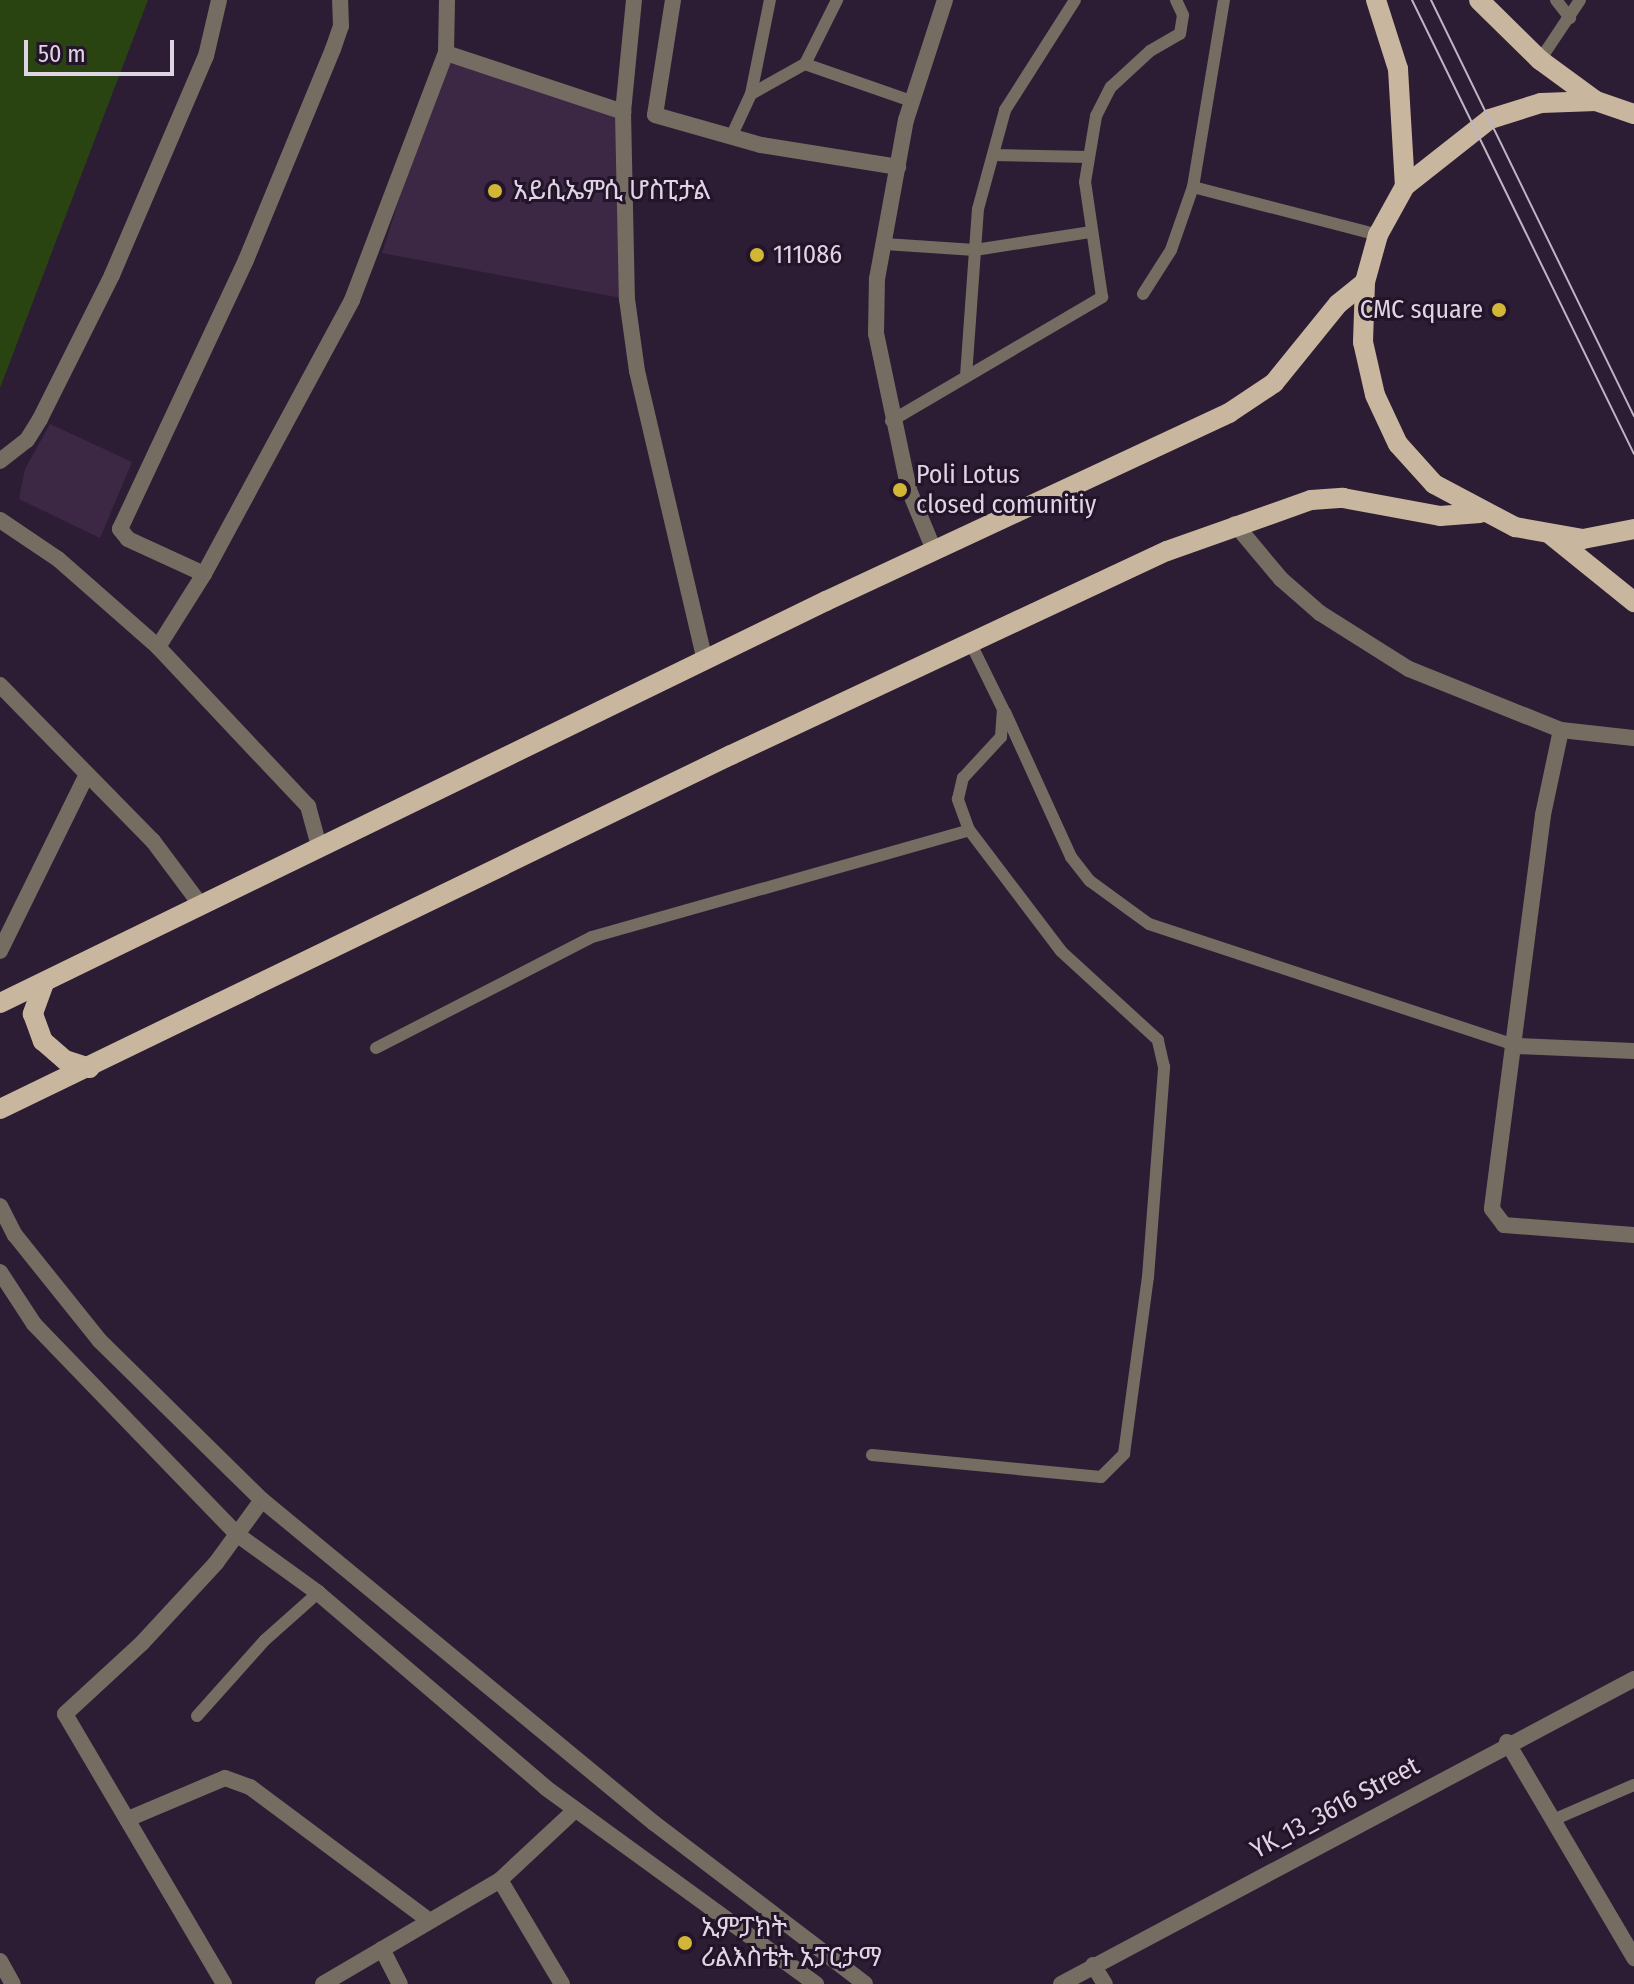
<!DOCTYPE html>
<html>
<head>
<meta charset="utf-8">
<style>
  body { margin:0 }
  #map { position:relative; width:1634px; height:1984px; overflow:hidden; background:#2d1d34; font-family:"Fira Sans Condensed","Noto Sans Ethiopic",sans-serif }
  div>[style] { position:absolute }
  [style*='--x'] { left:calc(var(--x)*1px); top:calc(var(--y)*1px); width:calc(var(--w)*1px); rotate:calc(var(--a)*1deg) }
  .built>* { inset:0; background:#3c2844 }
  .green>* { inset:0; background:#294411 }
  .lane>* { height:12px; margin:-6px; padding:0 6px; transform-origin:6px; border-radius:6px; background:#766d62 }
  .street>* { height:16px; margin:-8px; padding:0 8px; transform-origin:8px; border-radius:8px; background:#766d62 }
  .primary>* { height:20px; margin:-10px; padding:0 10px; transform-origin:10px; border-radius:10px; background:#c9b69e }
  .tram>* { height:2px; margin:-1px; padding:0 1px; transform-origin:1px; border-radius:1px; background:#bfb4c4 }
  .dots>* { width:22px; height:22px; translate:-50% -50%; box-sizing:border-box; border:4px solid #231429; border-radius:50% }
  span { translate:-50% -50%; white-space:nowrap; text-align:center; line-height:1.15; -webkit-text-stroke:6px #231429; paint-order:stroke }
  .poi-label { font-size:26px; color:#dfd4e3 }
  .left { translate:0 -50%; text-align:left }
  .right { translate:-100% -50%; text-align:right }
  .street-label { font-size:26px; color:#dfd4e3 }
  .scale { position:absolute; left:24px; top:40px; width:150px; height:36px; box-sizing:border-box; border:4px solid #dfd4e3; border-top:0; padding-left:10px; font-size:24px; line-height:28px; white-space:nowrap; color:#dfd4e3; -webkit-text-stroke:6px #231429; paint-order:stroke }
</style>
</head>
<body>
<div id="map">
  <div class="built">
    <div style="clip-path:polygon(446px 53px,623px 112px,627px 299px,382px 253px)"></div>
    <div style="clip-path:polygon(50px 424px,132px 462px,100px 538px,19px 499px,25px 469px)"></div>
  </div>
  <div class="green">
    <div style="clip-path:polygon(0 0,148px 0,0 388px)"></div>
  </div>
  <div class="lane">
    <div style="--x:1556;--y:0;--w:23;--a:52"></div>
    <div style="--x:1540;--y:60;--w:72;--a:-56.3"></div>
    <div style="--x:805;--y:64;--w:112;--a:19.2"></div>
    <div style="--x:751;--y:94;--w:96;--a:-78.6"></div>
    <div style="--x:731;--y:137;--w:47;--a:-65.1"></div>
    <div style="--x:751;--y:94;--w:62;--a:-29.1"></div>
    <div style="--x:805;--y:64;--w:72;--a:-63.4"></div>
    <div style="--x:993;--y:155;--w:96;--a:1.2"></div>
    <div style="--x:1193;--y:187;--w:191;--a:14.5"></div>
    <div style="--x:885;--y:244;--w:90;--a:3.8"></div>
    <div style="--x:975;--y:250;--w:116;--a:-8.9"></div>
    <div style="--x:1143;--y:294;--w:52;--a:-57.5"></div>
    <div style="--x:1171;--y:250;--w:67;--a:-70.8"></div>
    <div style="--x:1193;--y:187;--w:190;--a:-80.6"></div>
    <div style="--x:966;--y:376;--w:167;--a:-85.9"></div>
    <div style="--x:978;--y:209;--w:103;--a:-74.7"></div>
    <div style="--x:1005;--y:110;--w:130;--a:-57.5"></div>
    <div style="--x:891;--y:421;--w:245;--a:-30.4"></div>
    <div style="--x:1102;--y:297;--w:116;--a:-98.4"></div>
    <div style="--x:1085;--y:182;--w:67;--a:-80.5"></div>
    <div style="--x:1096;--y:116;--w:33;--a:-63"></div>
    <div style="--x:1111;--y:87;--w:53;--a:-42.7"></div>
    <div style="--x:1150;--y:51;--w:34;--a:-30"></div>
    <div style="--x:1180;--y:34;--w:19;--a:-81"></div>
    <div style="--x:1183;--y:15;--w:17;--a:-115"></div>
    <div style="--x:1005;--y:712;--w:159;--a:65.5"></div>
    <div style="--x:1071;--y:857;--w:31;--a:52"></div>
    <div style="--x:1090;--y:881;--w:73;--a:36.1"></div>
    <div style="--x:1149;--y:924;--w:388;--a:18.3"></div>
    <div style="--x:376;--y:1048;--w:243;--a:-27.2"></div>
    <div style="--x:592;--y:937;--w:392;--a:-15.8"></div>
    <div style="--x:872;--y:1455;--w:230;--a:5.5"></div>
    <div style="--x:1101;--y:1477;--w:33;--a:-45"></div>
    <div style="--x:1124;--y:1454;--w:179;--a:-82.3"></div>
    <div style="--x:1148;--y:1277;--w:211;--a:-85.6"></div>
    <div style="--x:1164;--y:1067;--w:28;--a:-103"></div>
    <div style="--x:1158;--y:1040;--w:132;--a:-137.5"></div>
    <div style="--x:1061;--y:951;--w:152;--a:-127.2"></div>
    <div style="--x:969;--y:830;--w:33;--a:-110"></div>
    <div style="--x:958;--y:799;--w:22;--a:-77"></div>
    <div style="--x:963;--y:778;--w:56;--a:-47.2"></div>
    <div style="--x:1001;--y:737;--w:28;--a:-86"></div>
    <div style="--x:1003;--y:709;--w:72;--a:-116.2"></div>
    <div style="--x:197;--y:1716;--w:102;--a:-48.2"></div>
    <div style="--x:265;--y:1640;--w:71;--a:-41.6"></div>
    <div style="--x:1553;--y:1820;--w:88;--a:-23.4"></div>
  </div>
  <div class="street">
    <div style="--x:673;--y:0;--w:116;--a:98.9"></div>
    <div style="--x:655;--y:115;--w:110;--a:15.8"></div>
    <div style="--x:761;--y:145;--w:139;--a:9.1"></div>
    <div style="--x:446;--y:53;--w:187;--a:18.4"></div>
    <div style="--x:623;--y:112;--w:187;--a:88.8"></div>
    <div style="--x:627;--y:299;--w:73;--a:82.1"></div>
    <div style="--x:637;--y:371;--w:297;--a:76.8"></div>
    <div style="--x:623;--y:112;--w:113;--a:-84.4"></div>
    <div style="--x:0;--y:461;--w:34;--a:-38"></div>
    <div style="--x:27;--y:440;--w:25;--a:-58"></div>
    <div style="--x:40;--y:419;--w:161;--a:-63.4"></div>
    <div style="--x:112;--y:275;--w:238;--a:-66.8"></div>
    <div style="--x:206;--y:56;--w:57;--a:-76.9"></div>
    <div style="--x:0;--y:520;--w:70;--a:33.9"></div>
    <div style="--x:58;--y:559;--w:133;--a:41.3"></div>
    <div style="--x:158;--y:647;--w:219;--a:46.7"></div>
    <div style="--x:308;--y:806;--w:41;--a:74.6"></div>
    <div style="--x:1235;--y:524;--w:72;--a:50.1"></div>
    <div style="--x:1281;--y:579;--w:52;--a:41.1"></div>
    <div style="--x:1320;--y:613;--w:105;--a:32.2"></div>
    <div style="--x:1409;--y:669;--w:164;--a:21.9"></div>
    <div style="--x:1561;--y:730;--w:73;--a:6.3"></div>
    <div style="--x:934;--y:550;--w:65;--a:-112.6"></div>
    <div style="--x:909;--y:490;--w:159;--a:-101.9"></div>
    <div style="--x:876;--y:334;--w:55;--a:-89"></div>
    <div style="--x:877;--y:279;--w:162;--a:-79.7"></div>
    <div style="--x:906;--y:120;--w:126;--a:-72"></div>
    <div style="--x:204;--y:574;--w:84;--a:-155.3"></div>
    <div style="--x:128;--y:539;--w:13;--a:-129"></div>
    <div style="--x:120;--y:529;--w:297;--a:-64.9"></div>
    <div style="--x:246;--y:260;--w:228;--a:-67.6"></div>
    <div style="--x:333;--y:49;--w:24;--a:-71"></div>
    <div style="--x:341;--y:26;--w:26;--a:-92"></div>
    <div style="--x:158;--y:647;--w:86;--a:-57.8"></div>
    <div style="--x:204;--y:574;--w:311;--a:-61.6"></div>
    <div style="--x:352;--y:300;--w:264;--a:-69.2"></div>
    <div style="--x:446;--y:53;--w:53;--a:-88.9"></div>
    <div style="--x:0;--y:685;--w:219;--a:45.6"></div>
    <div style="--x:153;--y:841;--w:79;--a:53.3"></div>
    <div style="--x:1561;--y:730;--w:87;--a:102"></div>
    <div style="--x:1543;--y:815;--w:397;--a:97.4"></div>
    <div style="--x:1492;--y:1209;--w:20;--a:53"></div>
    <div style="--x:1504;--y:1225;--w:130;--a:4.4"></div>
    <div style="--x:0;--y:951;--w:197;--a:-63.8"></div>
    <div style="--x:1517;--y:1046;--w:117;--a:2.4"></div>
    <div style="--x:0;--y:1206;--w:33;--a:63"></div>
    <div style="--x:15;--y:1235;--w:134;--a:51.3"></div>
    <div style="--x:99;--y:1340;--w:228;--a:44.5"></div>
    <div style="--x:262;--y:1500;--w:508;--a:39.49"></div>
    <div style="--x:654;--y:1823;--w:265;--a:37.3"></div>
    <div style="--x:0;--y:1272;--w:62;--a:56.8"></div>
    <div style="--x:34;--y:1324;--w:293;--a:46"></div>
    <div style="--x:238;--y:1535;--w:99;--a:35.9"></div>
    <div style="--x:318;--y:1593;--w:300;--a:40.5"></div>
    <div style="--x:546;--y:1788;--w:334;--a:36"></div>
    <div style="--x:1507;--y:1742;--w:251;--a:59.5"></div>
    <div style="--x:128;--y:1819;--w:105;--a:-22.9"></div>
    <div style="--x:225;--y:1778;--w:27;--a:20"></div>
    <div style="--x:250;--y:1787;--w:221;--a:36.7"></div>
    <div style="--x:500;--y:1880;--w:103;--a:-43"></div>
    <div style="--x:382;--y:1949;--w:39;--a:63"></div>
    <div style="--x:0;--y:1961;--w:26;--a:61"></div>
    <div style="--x:1093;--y:1965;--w:22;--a:58"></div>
    <div style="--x:224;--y:1984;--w:313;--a:-120.5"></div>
    <div style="--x:65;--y:1714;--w:105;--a:-42.7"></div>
    <div style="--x:142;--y:1643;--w:109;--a:-47.2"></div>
    <div style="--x:216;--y:1563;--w:78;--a:-53.9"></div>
    <div style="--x:323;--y:1984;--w:205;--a:-30.4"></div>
    <div style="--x:500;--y:1880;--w:121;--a:59.2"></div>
    <div style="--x:1061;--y:1984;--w:649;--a:-28.03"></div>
  </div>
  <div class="primary">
    <div style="--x:1376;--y:0;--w:72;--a:72.3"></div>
    <div style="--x:1398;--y:69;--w:117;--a:86.6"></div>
    <div style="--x:1479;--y:0;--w:86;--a:44.5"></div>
    <div style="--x:1540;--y:60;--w:69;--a:36.2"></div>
    <div style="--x:1596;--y:101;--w:40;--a:18.9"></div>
    <div style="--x:1596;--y:101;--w:55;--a:177.9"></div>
    <div style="--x:1541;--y:103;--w:53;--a:162.6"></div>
    <div style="--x:1490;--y:119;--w:108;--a:141.8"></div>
    <div style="--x:1405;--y:186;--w:56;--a:118.9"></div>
    <div style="--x:1378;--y:235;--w:49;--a:105.5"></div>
    <div style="--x:1365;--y:282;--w:60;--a:91.9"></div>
    <div style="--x:1363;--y:342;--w:54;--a:77.2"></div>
    <div style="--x:1375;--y:395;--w:54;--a:64.9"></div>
    <div style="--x:1398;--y:444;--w:54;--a:48"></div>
    <div style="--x:1434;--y:484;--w:92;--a:28"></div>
    <div style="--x:1515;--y:527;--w:69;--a:10"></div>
    <div style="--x:1583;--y:539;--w:52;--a:-11.1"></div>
    <div style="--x:1551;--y:535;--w:107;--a:38.9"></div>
    <div style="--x:44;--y:983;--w:33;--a:110"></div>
    <div style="--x:33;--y:1014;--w:29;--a:70"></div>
    <div style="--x:43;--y:1041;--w:29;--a:41"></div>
    <div style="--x:65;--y:1060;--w:26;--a:18"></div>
    <div style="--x:0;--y:1003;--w:919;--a:-25.95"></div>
    <div style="--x:826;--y:601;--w:445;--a:-25"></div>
    <div style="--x:1229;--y:413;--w:54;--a:-33.7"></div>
    <div style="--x:1274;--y:383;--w:102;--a:-51"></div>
    <div style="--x:1338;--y:304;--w:35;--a:-39"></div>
    <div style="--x:0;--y:1109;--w:812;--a:-25.84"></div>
    <div style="--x:731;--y:755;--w:481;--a:-25.1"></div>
    <div style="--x:1167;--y:551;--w:153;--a:-19.5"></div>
    <div style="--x:1311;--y:500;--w:32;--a:-4"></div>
    <div style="--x:1343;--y:498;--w:99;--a:10.5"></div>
    <div style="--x:1440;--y:516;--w:40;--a:-4.3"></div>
  </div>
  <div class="tram">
    <div style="--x:1412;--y:0;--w:505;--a:63.94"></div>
    <div style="--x:1431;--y:0;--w:463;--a:64"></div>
  </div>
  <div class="dots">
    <div style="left:495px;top:191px;background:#d2b736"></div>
    <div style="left:757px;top:255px;background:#d2b736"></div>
    <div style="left:1499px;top:310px;background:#d2b736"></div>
    <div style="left:900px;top:490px;background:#d2b736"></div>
    <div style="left:685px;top:1943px;background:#d2b736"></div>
  </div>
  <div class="poi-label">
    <span class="left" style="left:513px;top:191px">አይሲኤምሲ ሆስፒታል</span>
    <span class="left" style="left:773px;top:255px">111086</span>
    <span class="right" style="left:1483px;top:310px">CMC square</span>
    <span class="left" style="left:916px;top:490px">Poli Lotus<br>closed comunitiy</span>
    <span class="left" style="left:701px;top:1943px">ኢምፓክት<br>ሪልእስቴት አፓርታማ</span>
  </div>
  <div class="street-label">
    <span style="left:1335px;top:1808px;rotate:-28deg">YK_13_3616 Street</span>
  </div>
  <div class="scale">50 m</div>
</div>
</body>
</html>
